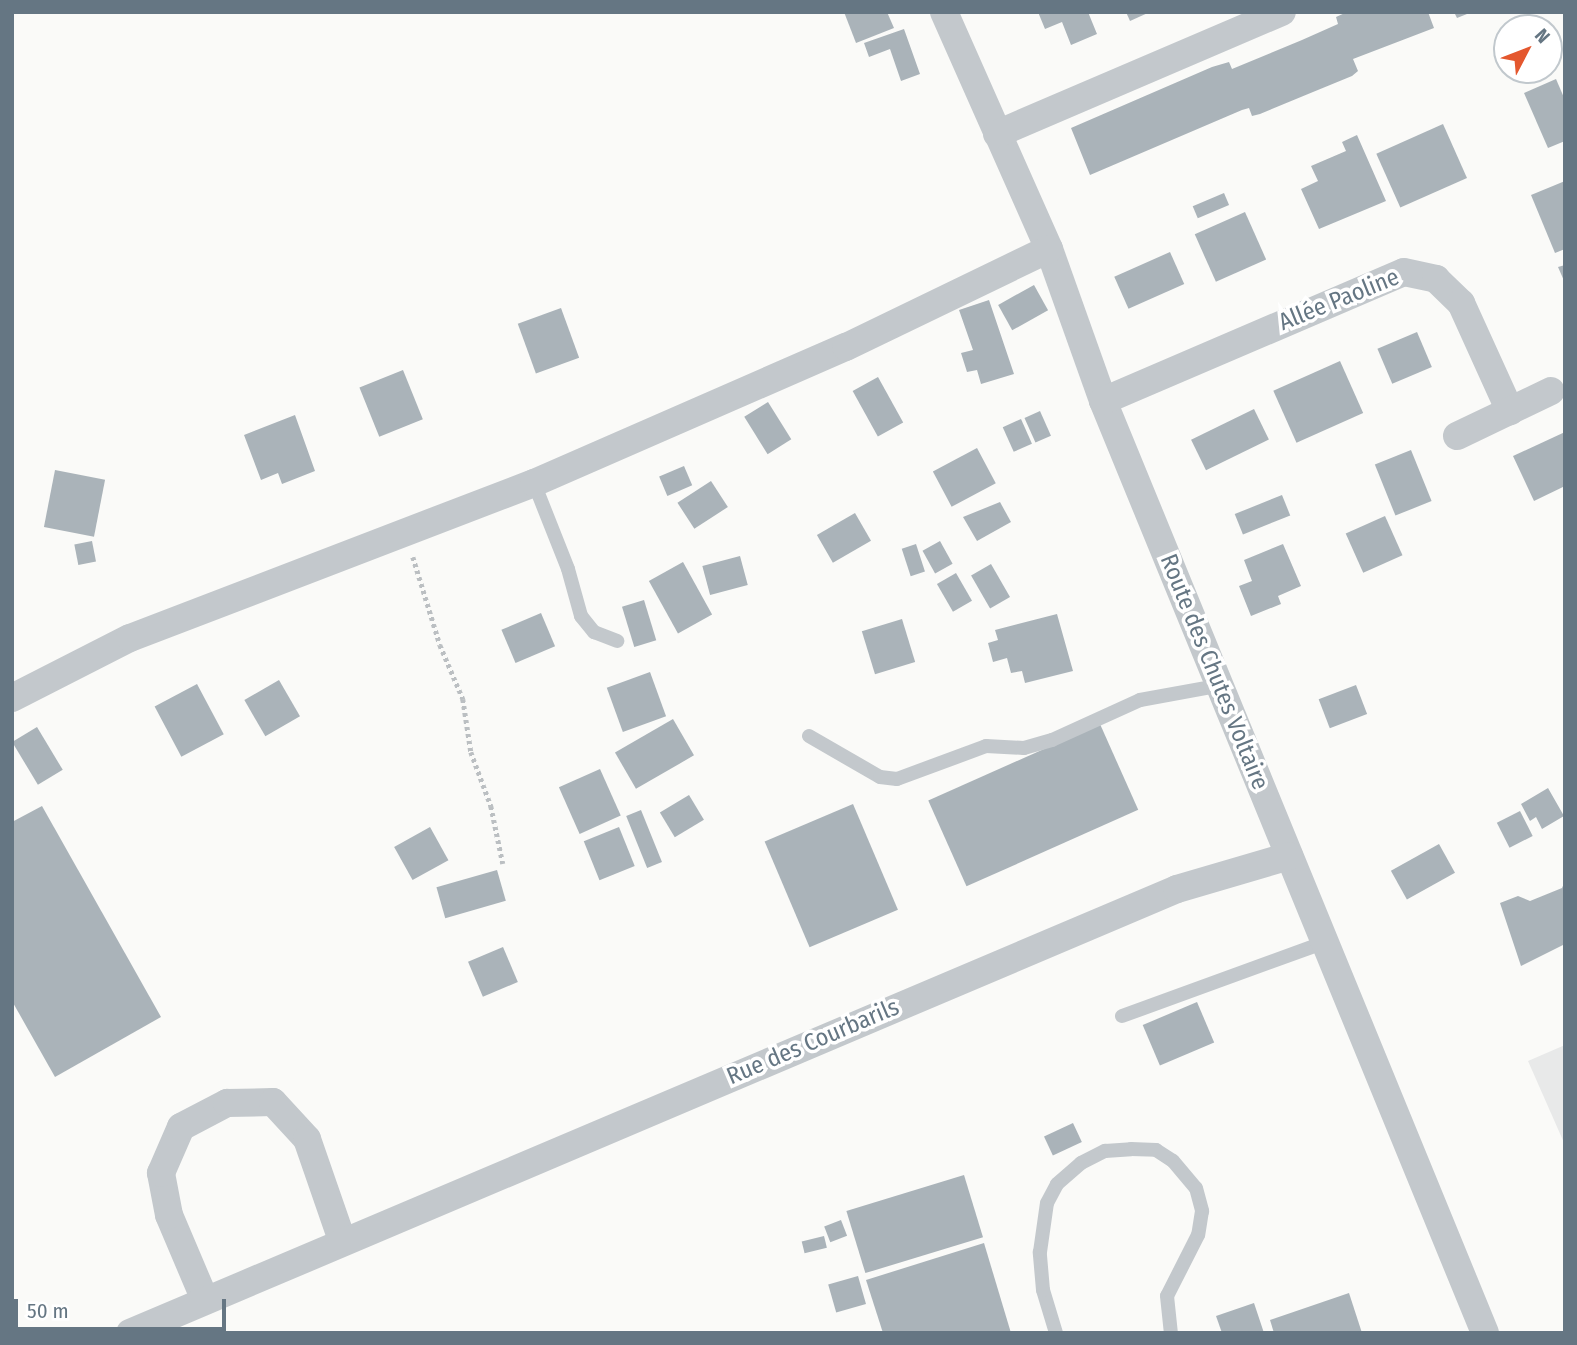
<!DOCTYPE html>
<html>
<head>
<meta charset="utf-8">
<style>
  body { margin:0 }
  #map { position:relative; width:1577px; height:1345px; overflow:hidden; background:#fafaf8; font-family:"Fira Sans Condensed",sans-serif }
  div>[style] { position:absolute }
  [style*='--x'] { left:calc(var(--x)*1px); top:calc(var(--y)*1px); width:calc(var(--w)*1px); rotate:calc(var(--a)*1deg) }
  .built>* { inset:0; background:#e8e9e9 }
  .building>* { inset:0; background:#aab3b9; transform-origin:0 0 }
  .path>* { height:4.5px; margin-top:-2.25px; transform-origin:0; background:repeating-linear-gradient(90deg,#bbbfc2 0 3.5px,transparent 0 7px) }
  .lane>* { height:14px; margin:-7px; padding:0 7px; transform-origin:7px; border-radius:7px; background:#c3c8cc }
  .street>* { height:28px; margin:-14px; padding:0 14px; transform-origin:14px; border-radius:14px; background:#c3c8cc }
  span { translate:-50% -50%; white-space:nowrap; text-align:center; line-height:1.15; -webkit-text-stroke:7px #fff; paint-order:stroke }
  .street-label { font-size:24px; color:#657683 }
  .frame { position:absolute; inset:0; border:14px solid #657683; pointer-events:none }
  .north { position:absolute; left:1493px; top:14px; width:70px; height:70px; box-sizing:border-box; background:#fff; border:2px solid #c1c8cd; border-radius:50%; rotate:48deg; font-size:19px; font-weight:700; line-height:28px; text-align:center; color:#657683 }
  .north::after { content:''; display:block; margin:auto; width:24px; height:32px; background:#e4572e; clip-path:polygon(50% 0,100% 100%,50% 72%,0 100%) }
  .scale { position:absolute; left:14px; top:1299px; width:212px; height:32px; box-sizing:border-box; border:4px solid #657683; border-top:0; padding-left:9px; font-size:21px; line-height:24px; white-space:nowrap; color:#657683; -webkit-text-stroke:5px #fff; paint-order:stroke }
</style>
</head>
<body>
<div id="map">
  <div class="built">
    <div style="clip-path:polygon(1565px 1045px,1565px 1145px,1528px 1061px)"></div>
  </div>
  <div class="building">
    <div style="clip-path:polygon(844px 12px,887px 12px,894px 28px,856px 43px)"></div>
    <div style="clip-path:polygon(1038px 12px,1088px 12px,1097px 34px,1071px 45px,1062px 22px,1045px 29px)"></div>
    <div style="clip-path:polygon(1126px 12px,1150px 12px,1130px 21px)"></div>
    <div style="clip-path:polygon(1347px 12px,1428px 12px,1434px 28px,1353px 59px,1358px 71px,1352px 76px,1313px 92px,1260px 114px,1252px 116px,1249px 108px,1242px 110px,1090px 175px,1071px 128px,1212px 67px,1229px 62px,1232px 69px,1302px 40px,1338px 24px,1336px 17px)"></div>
    <div style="clip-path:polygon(1454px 12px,1472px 12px,1457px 18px)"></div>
    <div style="clip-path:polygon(904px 29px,920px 74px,901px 81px,890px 49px,869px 57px,864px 43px)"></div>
    <div style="clip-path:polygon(1556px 79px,1565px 100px,1565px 141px,1548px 148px,1524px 93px)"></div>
    <div style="left:1443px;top:124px;width:59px;height:73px;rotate:66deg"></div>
    <div style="clip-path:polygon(1357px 135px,1386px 201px,1319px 229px,1301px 189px,1318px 181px,1311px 166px,1346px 151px,1342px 142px)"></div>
    <div style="clip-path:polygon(1565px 181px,1565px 249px,1555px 253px,1531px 195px)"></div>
    <div style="left:1224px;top:193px;width:13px;height:34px;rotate:67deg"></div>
    <div style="left:1245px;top:212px;width:52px;height:55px;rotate:66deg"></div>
    <div style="left:1170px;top:252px;width:35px;height:61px;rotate:66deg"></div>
    <div style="clip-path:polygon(1565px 265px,1565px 283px,1558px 267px)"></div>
    <div style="left:1034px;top:285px;width:29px;height:41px;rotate:61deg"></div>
    <div style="clip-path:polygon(989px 300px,1014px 374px,981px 384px,977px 370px,967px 372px,961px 353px,973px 350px,959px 310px)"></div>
    <div style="left:561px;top:308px;width:53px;height:46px;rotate:70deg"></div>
    <div style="left:1417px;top:332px;width:38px;height:43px;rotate:67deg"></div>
    <div style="left:1340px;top:361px;width:57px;height:73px;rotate:66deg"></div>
    <div style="left:403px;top:370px;width:53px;height:47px;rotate:68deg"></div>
    <div style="left:878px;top:377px;width:52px;height:29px;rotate:61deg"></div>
    <div style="left:768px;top:402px;width:44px;height:28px;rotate:58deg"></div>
    <div style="left:1254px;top:409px;width:34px;height:70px;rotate:64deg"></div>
    <div style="left:1040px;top:411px;width:27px;height:17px;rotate:66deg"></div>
    <div style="clip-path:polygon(295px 415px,315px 471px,282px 484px,278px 473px,261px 480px,244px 435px)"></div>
    <div style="left:1021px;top:419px;width:27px;height:20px;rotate:66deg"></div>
    <div style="clip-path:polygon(1565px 432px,1565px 486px,1534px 501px,1513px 456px)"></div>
    <div style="left:977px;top:448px;width:40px;height:50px;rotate:62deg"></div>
    <div style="left:1411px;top:450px;width:55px;height:39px;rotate:68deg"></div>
    <div style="left:684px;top:466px;width:21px;height:27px;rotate:67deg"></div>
    <div style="left:55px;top:470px;width:51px;height:58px;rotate:11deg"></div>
    <div style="left:711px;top:481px;width:31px;height:40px;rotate:57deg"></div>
    <div style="left:1282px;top:495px;width:22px;height:51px;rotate:68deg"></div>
    <div style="clip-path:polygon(1000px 502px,1011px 522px,977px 541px,963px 517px)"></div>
    <div style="left:855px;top:513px;width:32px;height:44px;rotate:60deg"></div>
    <div style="left:1385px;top:516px;width:43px;height:43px;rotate:66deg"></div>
    <div style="left:92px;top:541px;width:21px;height:18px;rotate:79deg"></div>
    <div style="left:940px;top:541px;width:26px;height:20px;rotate:61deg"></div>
    <div style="left:916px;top:544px;width:29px;height:15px;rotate:72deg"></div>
    <div style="clip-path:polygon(1283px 544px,1301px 586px,1278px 596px,1281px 604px,1251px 616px,1239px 586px,1252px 581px,1244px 560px)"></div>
    <div style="left:740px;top:556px;width:30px;height:39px;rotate:75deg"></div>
    <div style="left:683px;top:562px;width:60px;height:39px;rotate:61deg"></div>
    <div style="left:991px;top:564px;width:38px;height:23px;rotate:60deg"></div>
    <div style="left:956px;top:573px;width:32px;height:22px;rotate:60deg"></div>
    <div style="left:644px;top:600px;width:42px;height:23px;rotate:73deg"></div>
    <div style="left:541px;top:613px;width:36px;height:43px;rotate:67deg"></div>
    <div style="clip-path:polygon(1057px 614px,1073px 671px,1025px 683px,1022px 671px,1011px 673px,1007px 658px,993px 662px,988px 643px,998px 640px,995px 630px)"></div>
    <div style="left:902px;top:619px;width:45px;height:42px;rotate:73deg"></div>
    <div style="left:650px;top:672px;width:47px;height:46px;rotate:70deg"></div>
    <div style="left:279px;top:680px;width:42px;height:40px;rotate:60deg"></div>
    <div style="left:197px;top:684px;width:57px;height:48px;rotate:62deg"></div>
    <div style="left:1356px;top:685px;width:31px;height:40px;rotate:69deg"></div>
    <div style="left:673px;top:719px;width:42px;height:67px;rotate:60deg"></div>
    <div style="left:1100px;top:724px;width:94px;height:188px;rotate:66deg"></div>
    <div style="left:37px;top:727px;width:50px;height:29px;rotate:59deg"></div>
    <div style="left:600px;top:769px;width:51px;height:45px;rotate:66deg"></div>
    <div style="clip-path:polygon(1548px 788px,1564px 816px,1542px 829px,1536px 817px,1530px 821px,1521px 804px)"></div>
    <div style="left:689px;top:795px;width:29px;height:34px;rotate:59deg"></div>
    <div style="left:853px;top:804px;width:115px;height:96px;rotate:67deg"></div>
    <div style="clip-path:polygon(42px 806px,161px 1017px,55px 1077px,12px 1001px,12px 822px)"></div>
    <div style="left:641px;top:810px;width:56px;height:16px;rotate:68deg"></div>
    <div style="left:1520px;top:811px;width:28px;height:26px;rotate:63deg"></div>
    <div style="left:430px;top:827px;width:38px;height:41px;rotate:61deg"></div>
    <div style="left:619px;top:827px;width:42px;height:38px;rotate:68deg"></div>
    <div style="left:1439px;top:844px;width:33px;height:55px;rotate:61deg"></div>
    <div style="left:497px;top:870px;width:32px;height:63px;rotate:74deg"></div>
    <div style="clip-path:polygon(1565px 881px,1565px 944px,1521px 966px,1500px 903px,1518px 896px,1530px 901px,1562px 888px)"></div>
    <div style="left:503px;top:947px;width:38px;height:38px;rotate:67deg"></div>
    <div style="left:1197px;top:1002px;width:44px;height:59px;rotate:67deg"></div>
    <div style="left:1073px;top:1123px;width:21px;height:32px;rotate:65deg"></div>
    <div style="left:964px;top:1175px;width:65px;height:123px;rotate:73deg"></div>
    <div style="left:841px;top:1220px;width:17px;height:18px;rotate:69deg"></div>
    <div style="left:824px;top:1236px;width:12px;height:23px;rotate:76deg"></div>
    <div style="clip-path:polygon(984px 1243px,1011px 1333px,883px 1333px,866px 1280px)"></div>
    <div style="left:858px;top:1276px;width:29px;height:31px;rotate:74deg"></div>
    <div style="clip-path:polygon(1349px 1293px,1362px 1333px,1274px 1333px,1270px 1320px)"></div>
    <div style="clip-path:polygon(1254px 1303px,1264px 1333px,1222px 1333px,1216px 1316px)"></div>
  </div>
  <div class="path">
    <div style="--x:413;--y:557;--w:92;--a:72.9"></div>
    <div style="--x:440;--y:645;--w:59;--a:66.9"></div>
    <div style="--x:463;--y:699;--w:54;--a:81.4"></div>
    <div style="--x:471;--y:752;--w:58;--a:69.7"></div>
    <div style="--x:491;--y:806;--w:59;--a:78.3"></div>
  </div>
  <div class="lane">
    <div style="--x:534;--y:483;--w:92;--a:68.4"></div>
    <div style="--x:568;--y:569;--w:49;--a:74.5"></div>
    <div style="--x:581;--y:616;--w:21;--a:51"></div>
    <div style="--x:594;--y:632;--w:25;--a:21"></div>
    <div style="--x:809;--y:736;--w:82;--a:30"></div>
    <div style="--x:880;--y:777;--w:17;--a:7"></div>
    <div style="--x:897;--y:779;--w:95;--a:-20.3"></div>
    <div style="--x:986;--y:746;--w:38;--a:3"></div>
    <div style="--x:1024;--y:748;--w:29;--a:-16"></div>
    <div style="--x:1052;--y:740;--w:97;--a:-24.4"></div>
    <div style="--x:1140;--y:700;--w:83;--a:-10.4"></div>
    <div style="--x:1122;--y:1016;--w:214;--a:-20"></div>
    <div style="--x:1056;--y:1333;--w:45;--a:-106.8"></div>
    <div style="--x:1043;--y:1290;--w:38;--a:-95"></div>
    <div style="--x:1040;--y:1252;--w:49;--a:-81.9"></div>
    <div style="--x:1047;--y:1203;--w:21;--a:-62"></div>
    <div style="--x:1057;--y:1184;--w:32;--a:-41"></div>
    <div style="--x:1081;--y:1163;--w:27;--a:-27"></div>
    <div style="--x:1105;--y:1151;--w:26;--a:-4"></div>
    <div style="--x:1131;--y:1149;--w:25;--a:2"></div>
    <div style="--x:1156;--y:1150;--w:20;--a:33"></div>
    <div style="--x:1173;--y:1161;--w:35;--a:50"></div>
    <div style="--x:1196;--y:1188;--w:24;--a:75"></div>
    <div style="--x:1202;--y:1211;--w:24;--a:99"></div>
    <div style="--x:1198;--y:1235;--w:68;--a:116.9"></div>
    <div style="--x:1167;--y:1296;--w:37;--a:84"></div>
  </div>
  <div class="street">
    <div style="--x:944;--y:12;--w:259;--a:66.1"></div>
    <div style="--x:1049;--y:249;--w:161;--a:70.4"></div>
    <div style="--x:1103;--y:401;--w:1007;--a:67.71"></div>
    <div style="--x:997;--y:134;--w:310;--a:-23.2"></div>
    <div style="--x:1103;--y:401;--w:327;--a:-23.2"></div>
    <div style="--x:1404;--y:272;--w:33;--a:12"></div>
    <div style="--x:1436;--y:279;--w:35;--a:44"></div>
    <div style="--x:1461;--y:303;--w:119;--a:65.6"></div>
    <div style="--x:1457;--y:436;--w:104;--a:-25.6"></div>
    <div style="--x:12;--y:698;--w:132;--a:-27"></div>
    <div style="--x:130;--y:638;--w:433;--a:-21"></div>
    <div style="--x:534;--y:483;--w:340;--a:-23.6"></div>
    <div style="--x:846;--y:347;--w:225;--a:-25.8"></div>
    <div style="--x:205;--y:1300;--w:92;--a:-113"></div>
    <div style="--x:169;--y:1215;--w:43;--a:-100.8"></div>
    <div style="--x:161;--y:1173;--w:50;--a:-66.5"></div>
    <div style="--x:181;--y:1127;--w:52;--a:-27.6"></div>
    <div style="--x:227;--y:1103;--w:46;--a:-1.2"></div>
    <div style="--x:273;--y:1102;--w:50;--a:47.4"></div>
    <div style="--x:307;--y:1139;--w:107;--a:70.9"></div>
    <div style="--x:130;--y:1333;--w:1137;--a:-22.98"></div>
    <div style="--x:1177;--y:889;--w:117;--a:-16.4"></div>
  </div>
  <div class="street-label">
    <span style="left:1339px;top:300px;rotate:-22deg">Allée Paoline</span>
    <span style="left:1214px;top:672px;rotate:68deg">Route des Chutes Voltaire</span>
    <span style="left:813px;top:1042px;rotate:-23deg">Rue des Courbarils</span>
  </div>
  <div class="frame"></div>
  <div class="north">N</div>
  <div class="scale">50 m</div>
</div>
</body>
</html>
